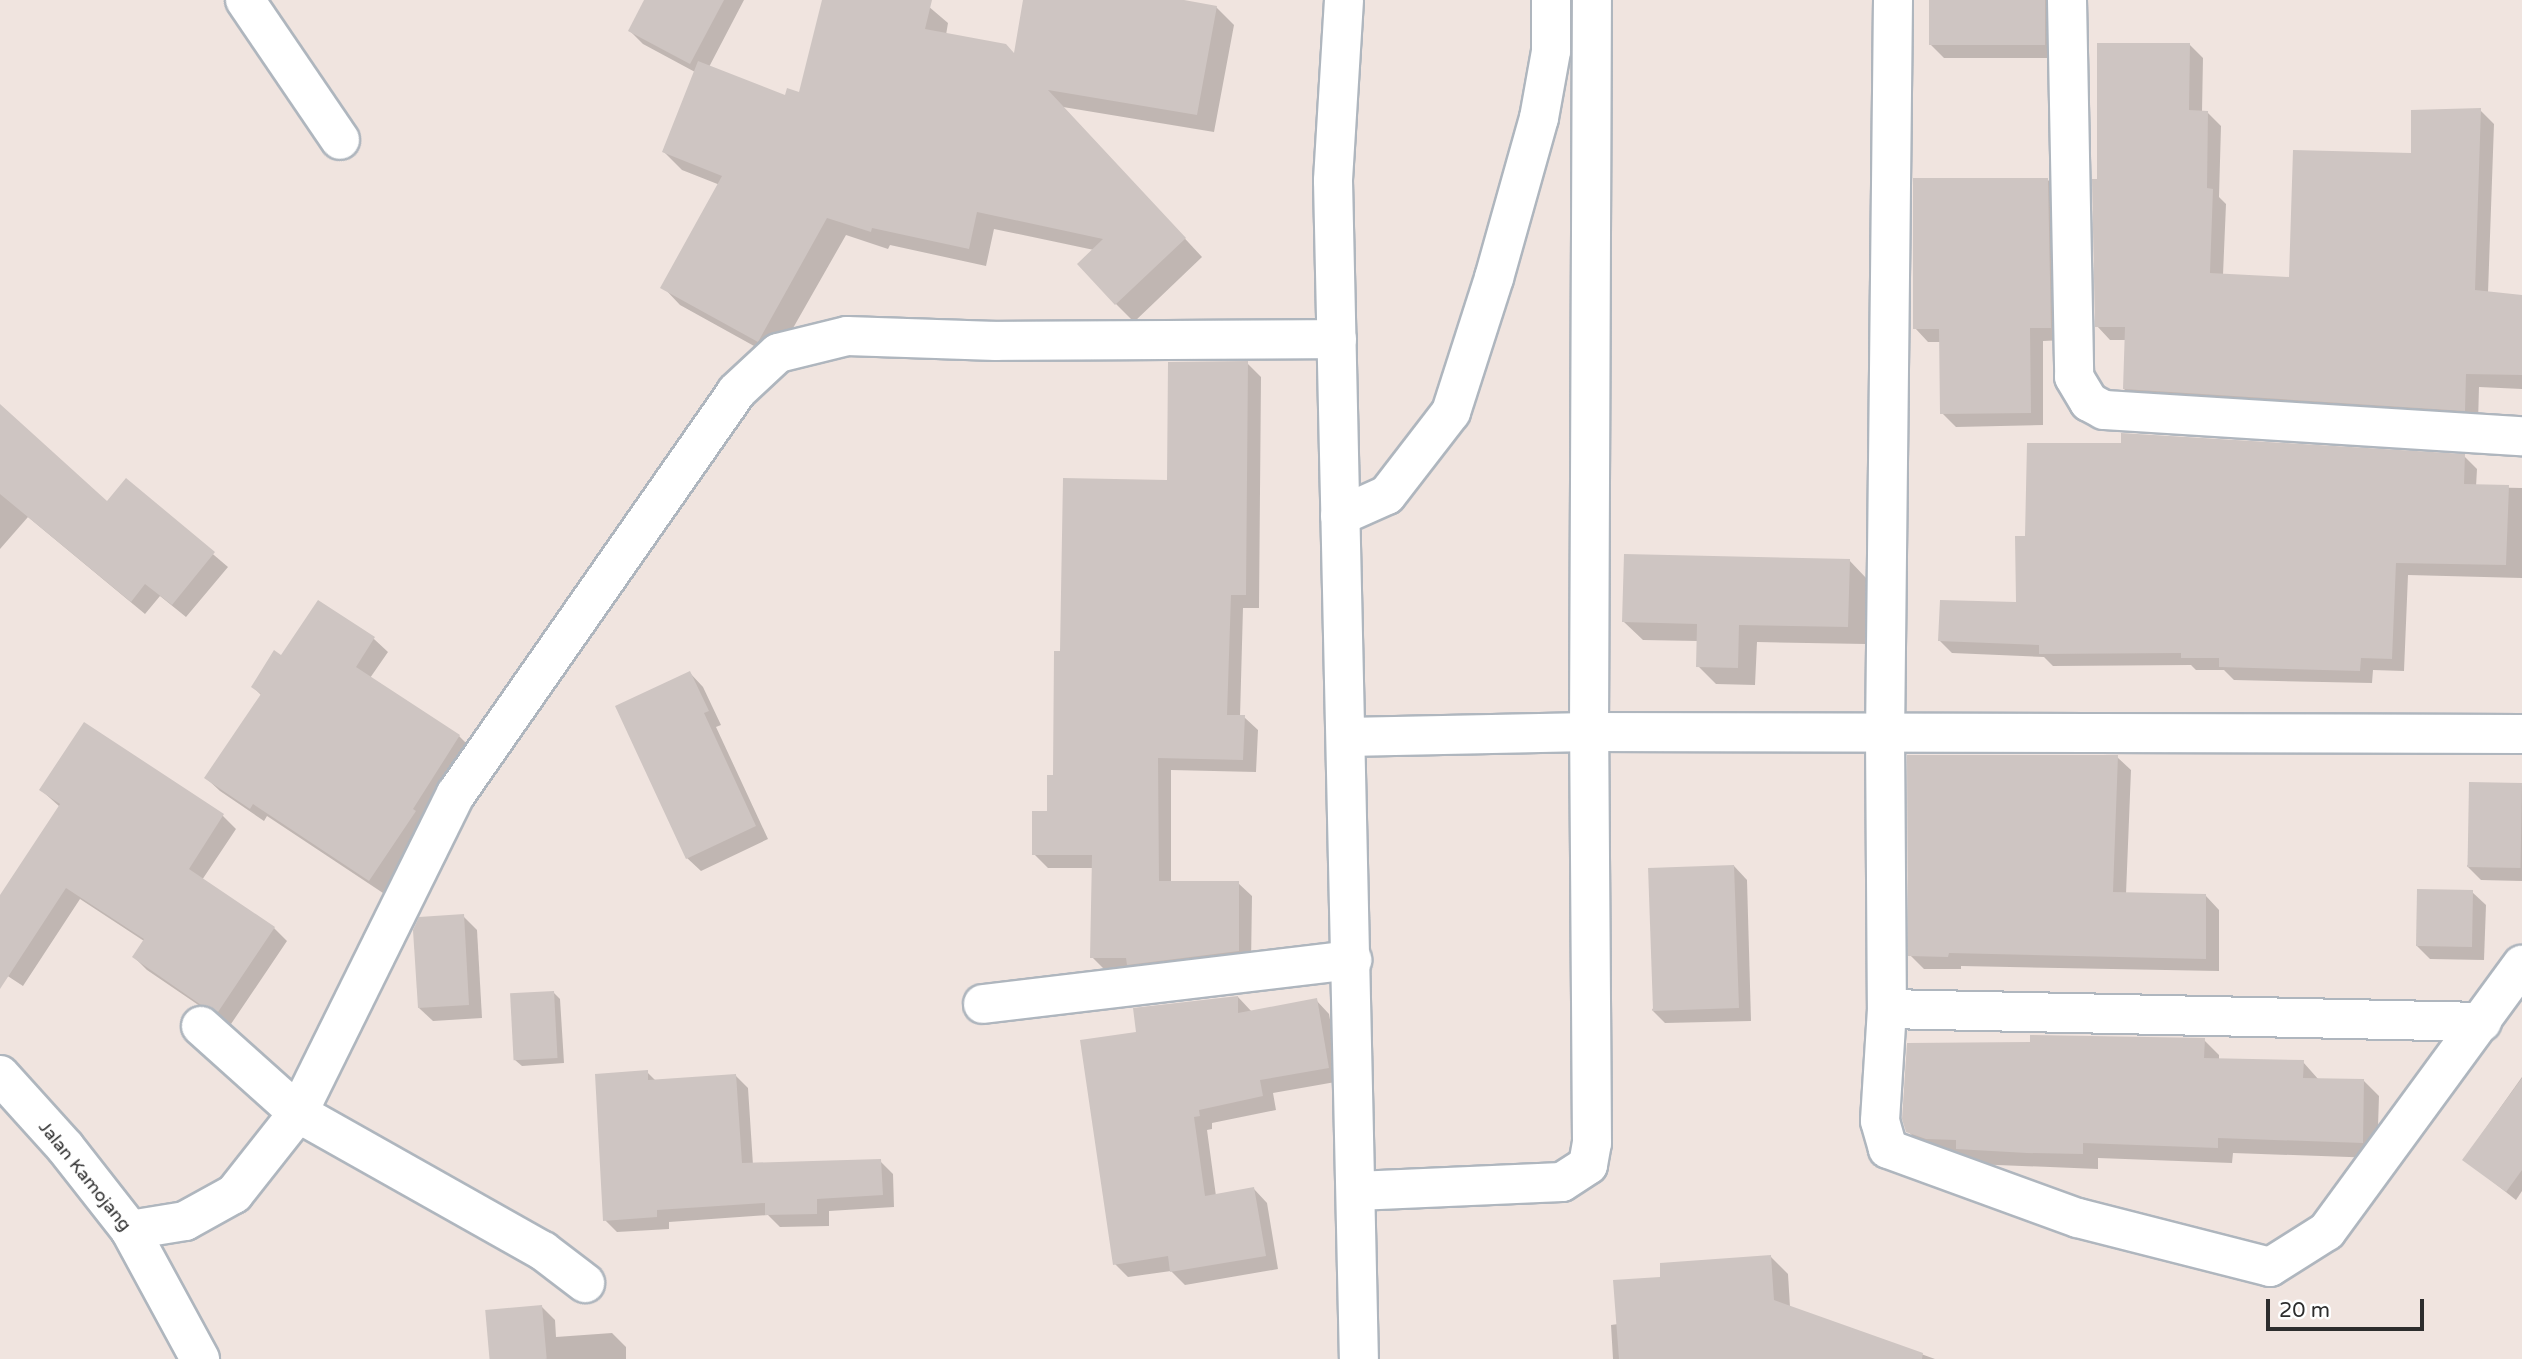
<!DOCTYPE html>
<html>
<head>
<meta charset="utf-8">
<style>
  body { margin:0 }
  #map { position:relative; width:2522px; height:1359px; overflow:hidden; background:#f0e4df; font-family:"Varela Round",sans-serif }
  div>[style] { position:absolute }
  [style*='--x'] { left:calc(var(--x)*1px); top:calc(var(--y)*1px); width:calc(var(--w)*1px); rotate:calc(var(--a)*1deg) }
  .shadow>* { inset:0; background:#0003 }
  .building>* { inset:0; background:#cec5c2; transform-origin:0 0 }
  .roads { filter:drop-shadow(2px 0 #afb6be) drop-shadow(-2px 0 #afb6be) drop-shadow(0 2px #afb6be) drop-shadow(0 -2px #afb6be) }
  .street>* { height:38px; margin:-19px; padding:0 19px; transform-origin:19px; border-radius:19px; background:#fff }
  span { translate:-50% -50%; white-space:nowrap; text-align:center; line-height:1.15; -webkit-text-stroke:6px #fff; paint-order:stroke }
  .street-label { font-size:18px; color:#2d2d2d }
  .scale { position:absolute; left:2266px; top:1299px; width:158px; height:32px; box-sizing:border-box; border:4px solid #2d2d2d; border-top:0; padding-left:9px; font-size:21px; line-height:24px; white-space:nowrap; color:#2d2d2d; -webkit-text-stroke:5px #fff; paint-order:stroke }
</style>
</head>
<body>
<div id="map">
  <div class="shadow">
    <div style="clip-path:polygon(646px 0,744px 0,709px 67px,786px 97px,801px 95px,824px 0,921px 0,948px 23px,946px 35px,1015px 56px,1025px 0,1173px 0,1216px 7px,1234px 25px,1214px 132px,1063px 107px,1202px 257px,1134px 322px,1116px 304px,1094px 250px,994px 229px,986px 266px,890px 245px,888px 249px,846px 235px,776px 358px,680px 305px,663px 287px,720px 185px,682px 170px,664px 152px,695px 72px,643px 44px,630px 31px)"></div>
    <div style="clip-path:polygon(1930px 0,2058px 0,2058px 58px,1944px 58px,1931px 45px)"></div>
    <div style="clip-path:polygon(2189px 44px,2203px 58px,2202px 112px,2207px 112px,2221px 126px,2219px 197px,2226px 204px,2223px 275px,2291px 279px,2413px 154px,2480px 110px,2494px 124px,2488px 293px,2522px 296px,2522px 389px,2479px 387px,2478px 423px,2138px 402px,2124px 389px,2126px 340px,2110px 340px,2097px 326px,2099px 180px)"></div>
    <div style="clip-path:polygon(2048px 180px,2061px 194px,2064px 340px,2043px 341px,2043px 425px,1956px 427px,1942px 413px,1941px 342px,1928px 342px,1915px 328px)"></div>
    <div style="clip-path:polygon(1247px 363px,1261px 377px,1259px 608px,1243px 608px,1240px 717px,1244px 717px,1258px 730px,1256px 772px,1171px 770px,1171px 883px,1238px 883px,1252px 896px,1251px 964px,1106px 971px,1092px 957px,1093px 868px,1048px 868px,1034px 854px,1049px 812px,1054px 777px,1062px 653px)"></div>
    <div style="clip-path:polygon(0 433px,107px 504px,126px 480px,228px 567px,186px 617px,160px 596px,145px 614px,28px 517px,0 549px)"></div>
    <div style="clip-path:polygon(2464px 456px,2477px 469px,2476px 487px,2522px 488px,2522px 578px,2408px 575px,2404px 671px,2373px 670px,2372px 683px,2234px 680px,2224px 670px,2196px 670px,2191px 665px,2053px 666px,2044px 657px,1952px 653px,1939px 640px,2018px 604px,2027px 537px)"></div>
    <div style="clip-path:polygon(1849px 560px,1867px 579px,1866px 644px,1757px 642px,1755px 685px,1716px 684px,1698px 666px,1699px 641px,1643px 640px,1624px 622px)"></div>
    <div style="clip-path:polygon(318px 602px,374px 639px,388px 652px,370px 678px,459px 736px,472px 749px,429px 826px,383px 893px,267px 816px,264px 821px,220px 791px,206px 778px,262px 696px,253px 687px,282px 658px)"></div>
    <div style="clip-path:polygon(690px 673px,703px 687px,721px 725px,716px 727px,768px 839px,701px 871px,687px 858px)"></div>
    <div style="clip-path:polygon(84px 725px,223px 816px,236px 829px,202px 880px,274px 928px,287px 941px,231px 1024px,216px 1017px,147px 970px,134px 957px,144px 941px,80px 899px,23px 986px,0 971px,0 899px,60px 807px,41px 790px)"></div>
    <div style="clip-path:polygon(2117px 757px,2131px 770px,2126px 894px,2206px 896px,2219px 910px,2219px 971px,1961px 966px,1961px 969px,1924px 969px,1910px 955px)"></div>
    <div style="clip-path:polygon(2522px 785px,2522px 881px,2481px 880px,2467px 866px)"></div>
    <div style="clip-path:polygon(1734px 866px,1747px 880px,1751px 1021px,1665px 1023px,1652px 1010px)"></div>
    <div style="clip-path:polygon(2472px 892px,2486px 905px,2484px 960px,2430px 959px,2416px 945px)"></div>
    <div style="clip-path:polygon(463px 916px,477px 930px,482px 1018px,433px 1021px,419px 1008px)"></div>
    <div style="clip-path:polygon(554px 993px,560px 999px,564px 1063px,522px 1066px,515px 1060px)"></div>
    <div style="clip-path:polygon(1238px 997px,1252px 1012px,1316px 1000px,1329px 1014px,1341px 1081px,1273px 1093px,1276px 1110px,1212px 1123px,1212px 1129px,1207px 1130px,1216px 1196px,1254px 1189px,1267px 1203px,1278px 1269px,1185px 1285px,1171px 1271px,1128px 1277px,1115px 1264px,1138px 1034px)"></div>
    <div style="clip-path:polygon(2204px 1040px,2219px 1055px,2219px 1060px,2303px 1062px,2319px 1080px,2364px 1081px,2379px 1096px,2377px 1158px,2233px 1153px,2232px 1163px,2098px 1158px,2098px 1169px,1973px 1164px,1964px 1155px,1942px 1154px,1923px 1147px,1908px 1131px)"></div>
    <div style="clip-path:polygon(647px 1072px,656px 1081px,736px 1076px,748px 1088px,753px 1165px,880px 1161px,893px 1174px,894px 1207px,829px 1211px,829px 1226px,780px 1227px,768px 1215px,669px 1222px,669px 1229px,617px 1232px,605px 1220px)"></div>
    <div style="clip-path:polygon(2522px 1077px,2522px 1191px,2516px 1200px,2464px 1159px)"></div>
    <div style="clip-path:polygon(1771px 1257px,1788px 1274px,1790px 1307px,1935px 1359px,1613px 1359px,1611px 1325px,1618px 1324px,1662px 1278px)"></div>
    <div style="clip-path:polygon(541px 1306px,555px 1320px,556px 1337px,612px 1333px,626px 1347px,626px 1359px,492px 1359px)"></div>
  </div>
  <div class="building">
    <div style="clip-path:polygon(644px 0,724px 0,690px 64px,628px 31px)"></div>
    <div style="clip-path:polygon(822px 0,932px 0,925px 29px,1006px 44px,1014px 53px,1023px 0,1184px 0,1217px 6px,1197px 115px,1048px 90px,1186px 238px,1115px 305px,1077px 264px,1103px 239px,977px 212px,969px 249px,872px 228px,871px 232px,827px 218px,758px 342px,660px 288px,722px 176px,662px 152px,698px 61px,785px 95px,787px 88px,799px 92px)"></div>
    <div style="left:1929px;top:0;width:116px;height:45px"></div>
    <div style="clip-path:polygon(2097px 43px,2190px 43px,2189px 110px,2208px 111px,2207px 188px,2213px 189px,2210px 273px,2289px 277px,2293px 150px,2411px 153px,2411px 110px,2481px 108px,2475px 290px,2522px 295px,2522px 375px,2466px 374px,2465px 411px,2123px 389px,2125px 327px,2095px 327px,2092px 179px,2097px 179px)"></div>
    <div style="clip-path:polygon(1913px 178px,2048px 178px,2051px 328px,2030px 328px,2031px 413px,1940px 414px,1939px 329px,1913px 329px)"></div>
    <div style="clip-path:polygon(1248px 361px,1246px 595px,1231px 595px,1227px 715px,1245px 715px,1243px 760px,1158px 758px,1159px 881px,1239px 881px,1239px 951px,1127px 965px,1126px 958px,1090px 958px,1092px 855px,1032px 855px,1032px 811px,1047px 811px,1047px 775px,1053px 775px,1054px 651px,1060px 651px,1063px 478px,1167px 480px,1168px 362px)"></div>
    <div style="clip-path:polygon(0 404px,107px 501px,126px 478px,215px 552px,172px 605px,145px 584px,131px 602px,0 494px)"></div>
    <div style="clip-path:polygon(2121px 433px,2465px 454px,2464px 484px,2509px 485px,2506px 565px,2396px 563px,2392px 659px,2361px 658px,2360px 671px,2219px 667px,2219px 658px,2181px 658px,2181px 653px,2039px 654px,2039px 645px,1938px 641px,1940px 600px,2016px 602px,2015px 536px,2025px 536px,2027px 443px,2121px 443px)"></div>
    <div style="clip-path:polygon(1624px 554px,1850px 559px,1848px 627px,1739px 625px,1738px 668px,1696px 667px,1697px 624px,1622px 622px)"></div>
    <div style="clip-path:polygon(318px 600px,375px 637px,356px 667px,460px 735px,413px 809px,416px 811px,369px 881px,253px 804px,250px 809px,204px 778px,261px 694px,251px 687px,274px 650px,281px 655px)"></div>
    <div style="clip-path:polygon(690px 671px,709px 711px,704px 713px,756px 826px,686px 859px,615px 706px)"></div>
    <div style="clip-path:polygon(84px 722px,224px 814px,189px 869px,275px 927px,218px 1012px,201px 1005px,132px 957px,144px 939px,66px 888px,0 989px,0 895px,60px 804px,39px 790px)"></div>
    <div style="clip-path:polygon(1907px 755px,2118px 755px,2113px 892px,2206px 894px,2206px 959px,1949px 953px,1948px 957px,1908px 956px)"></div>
    <div style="left:2469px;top:782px;width:53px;height:85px;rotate:1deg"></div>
    <div style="left:1734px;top:865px;width:143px;height:86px;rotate:88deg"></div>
    <div style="left:2417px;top:889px;width:56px;height:57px;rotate:1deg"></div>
    <div style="clip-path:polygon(464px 914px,469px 1005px,418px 1008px,413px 930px,419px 917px)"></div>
    <div style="left:554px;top:991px;width:67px;height:44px;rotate:87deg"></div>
    <div style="clip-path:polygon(1238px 996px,1238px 1013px,1317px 998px,1329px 1068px,1260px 1080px,1263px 1096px,1199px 1110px,1200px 1116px,1194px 1117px,1205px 1196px,1254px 1187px,1266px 1256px,1170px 1272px,1168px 1256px,1113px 1265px,1080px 1040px,1136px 1032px,1133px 1008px)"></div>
    <div style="clip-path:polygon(2030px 1035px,2205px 1038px,2204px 1058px,2304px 1060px,2303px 1078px,2364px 1079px,2363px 1143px,2218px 1138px,2218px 1148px,2083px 1143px,2083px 1154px,2027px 1153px,1956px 1149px,1956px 1140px,1926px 1139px,1906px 1132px,1902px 1119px,1907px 1043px,2030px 1042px)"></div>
    <div style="clip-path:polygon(648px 1070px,648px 1080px,736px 1074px,742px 1163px,881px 1159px,883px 1195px,817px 1199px,817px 1214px,765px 1215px,765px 1203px,657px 1210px,657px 1217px,603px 1221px,595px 1074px)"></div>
    <div style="clip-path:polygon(2522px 1078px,2522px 1170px,2506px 1192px,2462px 1160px)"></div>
    <div style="clip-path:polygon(1771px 1255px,1774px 1300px,1923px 1353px,1922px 1359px,1619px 1359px,1613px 1280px,1660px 1277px,1660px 1263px)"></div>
    <div style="left:542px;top:1305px;width:54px;height:57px;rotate:85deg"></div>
  </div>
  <div class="roads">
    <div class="street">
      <div style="--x:245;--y:0;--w:169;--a:55.8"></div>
      <div style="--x:1344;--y:0;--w:181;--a:93.5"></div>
      <div style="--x:1333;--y:181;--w:1178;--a:88.74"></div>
      <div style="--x:1893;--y:0;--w:734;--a:90.62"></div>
      <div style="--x:1885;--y:734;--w:275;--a:89.6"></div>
      <div style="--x:1887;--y:1009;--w:112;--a:93.6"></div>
      <div style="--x:1880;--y:1121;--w:29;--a:74"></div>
      <div style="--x:1888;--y:1149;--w:202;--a:20"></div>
      <div style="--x:2078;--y:1218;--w:198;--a:14.3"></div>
      <div style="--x:2270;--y:1267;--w:67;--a:-32.3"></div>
      <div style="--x:2327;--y:1231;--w:330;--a:-53.8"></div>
      <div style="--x:2067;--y:0;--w:377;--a:88.9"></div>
      <div style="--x:2074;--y:377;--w:29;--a:59"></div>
      <div style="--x:2089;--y:402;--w:17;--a:28"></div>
      <div style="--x:2104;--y:410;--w:419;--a:3.6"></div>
      <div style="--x:1340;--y:516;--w:51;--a:-24.1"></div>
      <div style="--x:1387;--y:495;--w:105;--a:-52.4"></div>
      <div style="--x:1451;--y:412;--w:141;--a:-72.2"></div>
      <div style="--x:1494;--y:278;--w:166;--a:-74.3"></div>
      <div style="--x:1539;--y:118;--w:68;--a:-79.8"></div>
      <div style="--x:1551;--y:51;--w:51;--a:-90"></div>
      <div style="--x:1346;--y:737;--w:243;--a:-1.2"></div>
      <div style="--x:1589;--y:732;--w:933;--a:0.12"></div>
      <div style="--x:983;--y:1004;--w:372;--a:-6.8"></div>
      <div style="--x:1887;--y:1009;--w:595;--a:1.25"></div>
      <div style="--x:201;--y:1026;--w:130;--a:41.9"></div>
      <div style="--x:298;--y:1113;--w:281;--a:29.4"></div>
      <div style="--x:543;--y:1251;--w:53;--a:37.3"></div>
      <div style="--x:0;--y:1075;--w:97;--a:47.9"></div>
      <div style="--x:65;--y:1147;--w:105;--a:51.9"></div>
      <div style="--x:130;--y:1230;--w:147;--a:61.5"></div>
      <div style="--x:1356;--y:1191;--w:206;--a:-2.5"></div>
      <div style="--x:1562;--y:1182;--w:31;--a:-33"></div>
      <div style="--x:1588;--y:1165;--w:22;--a:-80"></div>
      <div style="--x:1592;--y:1143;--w:411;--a:-90.4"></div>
      <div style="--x:1589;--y:732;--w:732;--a:-89.77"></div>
      <div style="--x:130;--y:1230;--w:56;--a:-9.3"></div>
      <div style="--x:185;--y:1221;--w:56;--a:-28.9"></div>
      <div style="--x:234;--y:1194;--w:103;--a:-51.7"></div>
      <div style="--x:298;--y:1113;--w:356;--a:-63.7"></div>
      <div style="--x:456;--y:794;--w:490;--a:-55.1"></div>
      <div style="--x:736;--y:392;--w:57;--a:-42.9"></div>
      <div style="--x:778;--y:353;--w:71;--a:-13.8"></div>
      <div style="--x:847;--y:336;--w:149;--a:1.9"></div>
      <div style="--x:996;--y:341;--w:341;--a:-0.3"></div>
    </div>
  </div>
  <div class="street-label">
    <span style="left:85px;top:1176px;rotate:51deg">Jalan Kamojang</span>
  </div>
  <div class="scale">20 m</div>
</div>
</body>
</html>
